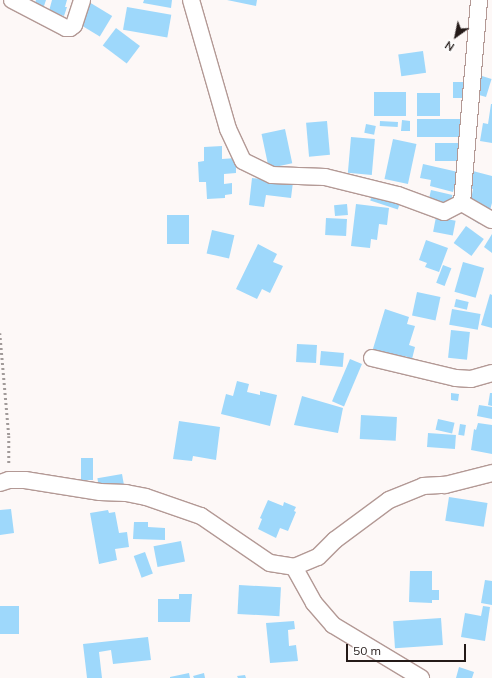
<!DOCTYPE html>
<html>
<head>
<meta charset="utf-8">
<style>
  body { margin:0 }
  #map { position:relative; width:492px; height:678px; overflow:hidden; background:#fdf8f7; font-family:Mulish,sans-serif }
  div>[style] { position:absolute }
  [style*='--x'] { left:calc(var(--x)*1px); top:calc(var(--y)*1px); width:calc(var(--w)*1px); rotate:calc(var(--a)*1deg) }
  .building>* { inset:0; background:#9ed8fb; transform-origin:0 0 }
  .path>* { height:2.5px; margin-top:-1.25px; transform-origin:0; background:repeating-linear-gradient(90deg,#a19a99 0 2px,transparent 0 5px) }
  .roads { filter:drop-shadow(1px 0 #b39995) drop-shadow(-1px 0 #b39995) drop-shadow(0 1px #b39995) drop-shadow(0 -1px #b39995) }
  .street>* { height:16px; margin:-8px; padding:0 8px; transform-origin:8px; border-radius:8px; background:#fff }
  span { translate:-50% -50%; white-space:nowrap; text-align:center; line-height:1.15; -webkit-text-stroke:3px #fff; paint-order:stroke }
  .north { position:absolute; left:436px; top:16px; width:40px; height:40px; -webkit-text-stroke:3px #fff; paint-order:stroke; rotate:213deg; font-size:11px; font-weight:700; line-height:16px; text-align:center; color:#241a18 }
  .north::after { content:''; display:block; margin:auto; width:14px; height:18px; background:#241a18; clip-path:polygon(50% 0,100% 100%,50% 72%,0 100%) }
  .scale { position:absolute; left:346px; top:644px; width:120px; height:18px; box-sizing:border-box; border:2px solid #241a18; border-top:0; padding-left:5px; font-size:12px; line-height:14px; white-space:nowrap; color:#241a18; -webkit-text-stroke:3px #fff; paint-order:stroke }
</style>
</head>
<body>
<div id="map">
  <div class="building">
    <div style="clip-path:polygon(36px 0,46px 0,43px 9px,34px 6px)"></div>
    <div style="clip-path:polygon(52px 0,67px 0,65px 7px,67px 7px,64px 16px,49px 11px)"></div>
    <div style="clip-path:polygon(144px 0,172px 0,171px 8px,143px 3px)"></div>
    <div style="clip-path:polygon(227px 0,257px 0,256px 6px)"></div>
    <div style="left:89px;top:2px;width:27px;height:24px;rotate:31deg"></div>
    <div style="left:127px;top:7px;width:45px;height:23px;rotate:10deg"></div>
    <div style="left:116px;top:28px;width:30px;height:22px;rotate:37deg"></div>
    <div style="left:423px;top:51px;width:22px;height:25px;rotate:82deg"></div>
    <div style="left:482px;top:76px;width:10px;height:19px;rotate:17deg"></div>
    <div style="left:453px;top:82px;width:10px;height:16px"></div>
    <div style="left:374px;top:92px;width:32px;height:24px"></div>
    <div style="left:417px;top:93px;width:23px;height:23px"></div>
    <div style="clip-path:polygon(491px 104px,492px 104px,492px 143px,480px 141px,483px 123px,488px 124px)"></div>
    <div style="left:417px;top:119px;width:44px;height:18px"></div>
    <div style="clip-path:polygon(402px 120px,410px 121px,410px 131px,401px 131px)"></div>
    <div style="left:327px;top:121px;width:34px;height:21px;rotate:85deg"></div>
    <div style="left:380px;top:121px;width:18px;height:5px;rotate:3deg"></div>
    <div style="left:366px;top:124px;width:10px;height:9px;rotate:11deg"></div>
    <div style="left:285px;top:129px;width:35px;height:24px;rotate:78deg"></div>
    <div style="left:351px;top:137px;width:24px;height:36px;rotate:5deg"></div>
    <div style="left:393px;top:139px;width:24px;height:41px;rotate:12deg"></div>
    <div style="left:435px;top:143px;width:25px;height:18px"></div>
    <div style="clip-path:polygon(222px 146px,222px 159px,236px 158px,236px 173px,224px 174px,224px 184px,232px 183px,232px 194px,225px 195px,225px 198px,207px 199px,206px 182px,199px 182px,198px 162px,204px 161px,204px 147px)"></div>
    <div style="clip-path:polygon(423px 164px,458px 172px,453px 192px,430px 186px,431px 180px,420px 178px)"></div>
    <div style="clip-path:polygon(469px 170px,492px 176px,492px 203px,490px 210px,470px 205px,473px 189px,465px 187px)"></div>
    <div style="clip-path:polygon(252px 178px,293px 182px,291px 198px,266px 195px,264px 207px,249px 205px)"></div>
    <div style="left:431px;top:190px;width:22px;height:10px;rotate:13deg"></div>
    <div style="left:373px;top:192px;width:29px;height:9px;rotate:18deg"></div>
    <div style="left:347px;top:204px;width:11px;height:13px;rotate:85deg"></div>
    <div style="clip-path:polygon(356px 204px,389px 208px,387px 225px,379px 224px,377px 240px,371px 239px,370px 248px,351px 246px)"></div>
    <div style="clip-path:polygon(471px 209px,483px 216px,479px 224px,467px 216px)"></div>
    <div style="left:189px;top:215px;width:29px;height:22px;rotate:90deg"></div>
    <div style="left:436px;top:217px;width:20px;height:15px;rotate:11deg"></div>
    <div style="left:326px;top:218px;width:21px;height:17px;rotate:3deg"></div>
    <div style="left:466px;top:226px;width:22px;height:21px;rotate:36deg"></div>
    <div style="left:212px;top:230px;width:23px;height:24px;rotate:13deg"></div>
    <div style="clip-path:polygon(492px 234px,492px 253px,484px 247px)"></div>
    <div style="clip-path:polygon(426px 240px,448px 248px,439px 272px,425px 267px,427px 263px,419px 260px)"></div>
    <div style="clip-path:polygon(258px 244px,277px 254px,273px 262px,283px 266px,270px 293px,262px 289px,257px 299px,236px 289px)"></div>
    <div style="left:463px;top:262px;width:22px;height:31px;rotate:16deg"></div>
    <div style="left:443px;top:265px;width:9px;height:19px;rotate:21deg"></div>
    <div style="left:417px;top:292px;width:24px;height:24px;rotate:12deg"></div>
    <div style="clip-path:polygon(490px 294px,492px 295px,492px 328px,481px 325px)"></div>
    <div style="left:456px;top:299px;width:13px;height:8px;rotate:13deg"></div>
    <div style="clip-path:polygon(385px 309px,409px 317px,407px 324px,415px 326px,409px 345px,415px 347px,412px 359px,405px 356px,404px 359px,372px 352px)"></div>
    <div style="left:452px;top:309px;width:29px;height:16px;rotate:10deg"></div>
    <div style="left:451px;top:330px;width:19px;height:28px;rotate:6deg"></div>
    <div style="left:297px;top:344px;width:20px;height:18px;rotate:3deg"></div>
    <div style="left:321px;top:351px;width:23px;height:14px;rotate:5deg"></div>
    <div style="left:350px;top:359px;width:13px;height:46px;rotate:23deg"></div>
    <div style="clip-path:polygon(237px 381px,249px 384px,247px 392px,260px 395px,260px 391px,277px 395px,270px 426px,221px 414px,226px 394px,233px 396px)"></div>
    <div style="clip-path:polygon(451px 393px,459px 394px,458px 401px,451px 400px)"></div>
    <div style="clip-path:polygon(490px 393px,492px 393px,492px 406px,488px 405px)"></div>
    <div style="clip-path:polygon(302px 396px,343px 408px,338px 433px,294px 425px)"></div>
    <div style="clip-path:polygon(479px 405px,492px 407px,492px 419px,477px 416px)"></div>
    <div style="left:361px;top:415px;width:36px;height:24px;rotate:3deg"></div>
    <div style="left:438px;top:419px;width:17px;height:11px;rotate:13deg"></div>
    <div style="clip-path:polygon(179px 421px,220px 427px,216px 460px,193px 456px,192px 461px,173px 459px)"></div>
    <div style="clip-path:polygon(478px 423px,492px 425px,492px 454px,471px 450px,474px 429px,476px 430px)"></div>
    <div style="left:460px;top:424px;width:6px;height:11px;rotate:9deg"></div>
    <div style="left:428px;top:433px;width:28px;height:14px;rotate:4deg"></div>
    <div style="left:81px;top:458px;width:12px;height:22px"></div>
    <div style="left:122px;top:474px;width:11px;height:25px;rotate:80deg"></div>
    <div style="left:449px;top:497px;width:39px;height:24px;rotate:9deg"></div>
    <div style="clip-path:polygon(268px 500px,283px 506px,284px 502px,296px 507px,294px 511px,296px 512px,288px 531px,280px 528px,276px 538px,258px 529px,262px 519px,260px 518px)"></div>
    <div style="clip-path:polygon(11px 509px,14px 533px,0 535px,0 510px)"></div>
    <div style="clip-path:polygon(108px 510px,109px 513px,115px 512px,119px 533px,127px 532px,129px 547px,115px 549px,117px 560px,99px 564px,90px 513px)"></div>
    <div style="clip-path:polygon(134px 522px,148px 522px,148px 527px,165px 528px,165px 540px,133px 539px)"></div>
    <div style="left:181px;top:541px;width:21px;height:28px;rotate:79deg"></div>
    <div style="left:145px;top:552px;width:23px;height:12px;rotate:70deg"></div>
    <div style="clip-path:polygon(410px 571px,432px 571px,432px 590px,439px 590px,439px 600px,432px 600px,432px 603px,409px 602px)"></div>
    <div style="clip-path:polygon(485px 580px,492px 581px,492px 605px,481px 603px)"></div>
    <div style="left:239px;top:585px;width:42px;height:29px;rotate:3deg"></div>
    <div style="clip-path:polygon(179px 594px,192px 594px,190px 622px,158px 622px,158px 599px,179px 599px)"></div>
    <div style="left:0;top:606px;width:19px;height:28px"></div>
    <div style="clip-path:polygon(483px 606px,490px 607px,485px 641px,461px 637px,465px 613px,481px 616px)"></div>
    <div style="left:441px;top:618px;width:27px;height:48px;rotate:86deg"></div>
    <div style="clip-path:polygon(294px 621px,295px 629px,288px 630px,289px 646px,296px 645px,298px 661px,270px 663px,266px 623px)"></div>
    <div style="clip-path:polygon(148px 637px,151px 660px,113px 664px,111px 650px,99px 652px,102px 678px,87px 678px,83px 644px)"></div>
    <div style="clip-path:polygon(459px 667px,474px 672px,472px 678px,456px 678px)"></div>
    <div style="clip-path:polygon(189px 673px,190px 678px,170px 678px,170px 677px)"></div>
    <div style="clip-path:polygon(204px 673px,205px 678px,194px 678px,193px 676px)"></div>
    <div style="clip-path:polygon(245px 675px,246px 678px,238px 678px,237px 676px)"></div>
  </div>
  <div class="path">
    <div style="--x:0;--y:333;--w:103;--a:85"></div>
    <div style="--x:9;--y:436;--w:29;--a:90"></div>
  </div>
  <div class="roads">
    <div class="street">
      <div style="--x:12;--y:0;--w:61;--a:27.4"></div>
      <div style="--x:66;--y:28;--w:4;--a:0"></div>
      <div style="--x:70;--y:28;--w:5;--a:-37"></div>
      <div style="--x:74;--y:25;--w:26;--a:-72"></div>
      <div style="--x:191;--y:0;--w:134;--a:74"></div>
      <div style="--x:228;--y:129;--w:35;--a:65"></div>
      <div style="--x:243;--y:161;--w:32;--a:26"></div>
      <div style="--x:272;--y:175;--w:53;--a:2.2"></div>
      <div style="--x:325;--y:177;--w:75;--a:13.9"></div>
      <div style="--x:398;--y:195;--w:49;--a:20.3"></div>
      <div style="--x:444;--y:212;--w:20;--a:-27"></div>
      <div style="--x:462;--y:203;--w:34;--a:30"></div>
      <div style="--x:462;--y:203;--w:204;--a:-85.2"></div>
      <div style="--x:372;--y:358;--w:86;--a:13.4"></div>
      <div style="--x:456;--y:378;--w:15;--a:4"></div>
      <div style="--x:471;--y:379;--w:22;--a:-16"></div>
      <div style="--x:0;--y:483;--w:9;--a:-18"></div>
      <div style="--x:9;--y:480;--w:16;--a:0"></div>
      <div style="--x:25;--y:480;--w:76;--a:9.1"></div>
      <div style="--x:100;--y:492;--w:26;--a:2"></div>
      <div style="--x:126;--y:493;--w:20;--a:11"></div>
      <div style="--x:146;--y:497;--w:58;--a:19.1"></div>
      <div style="--x:201;--y:516;--w:83;--a:34.3"></div>
      <div style="--x:270;--y:563;--w:24;--a:9"></div>
      <div style="--x:294;--y:567;--w:41;--a:60.9"></div>
      <div style="--x:314;--y:603;--w:29;--a:49"></div>
      <div style="--x:333;--y:625;--w:103;--a:31.1"></div>
      <div style="--x:294;--y:567;--w:26;--a:-23"></div>
      <div style="--x:318;--y:557;--w:24;--a:-45"></div>
      <div style="--x:335;--y:540;--w:67;--a:-36.5"></div>
      <div style="--x:389;--y:500;--w:37;--a:-22"></div>
      <div style="--x:423;--y:486;--w:22;--a:-3"></div>
      <div style="--x:445;--y:485;--w:49;--a:-14.3"></div>
    </div>
  </div>
  <div class="north">N</div>
  <div class="scale">50 m</div>
</div>
</body>
</html>
